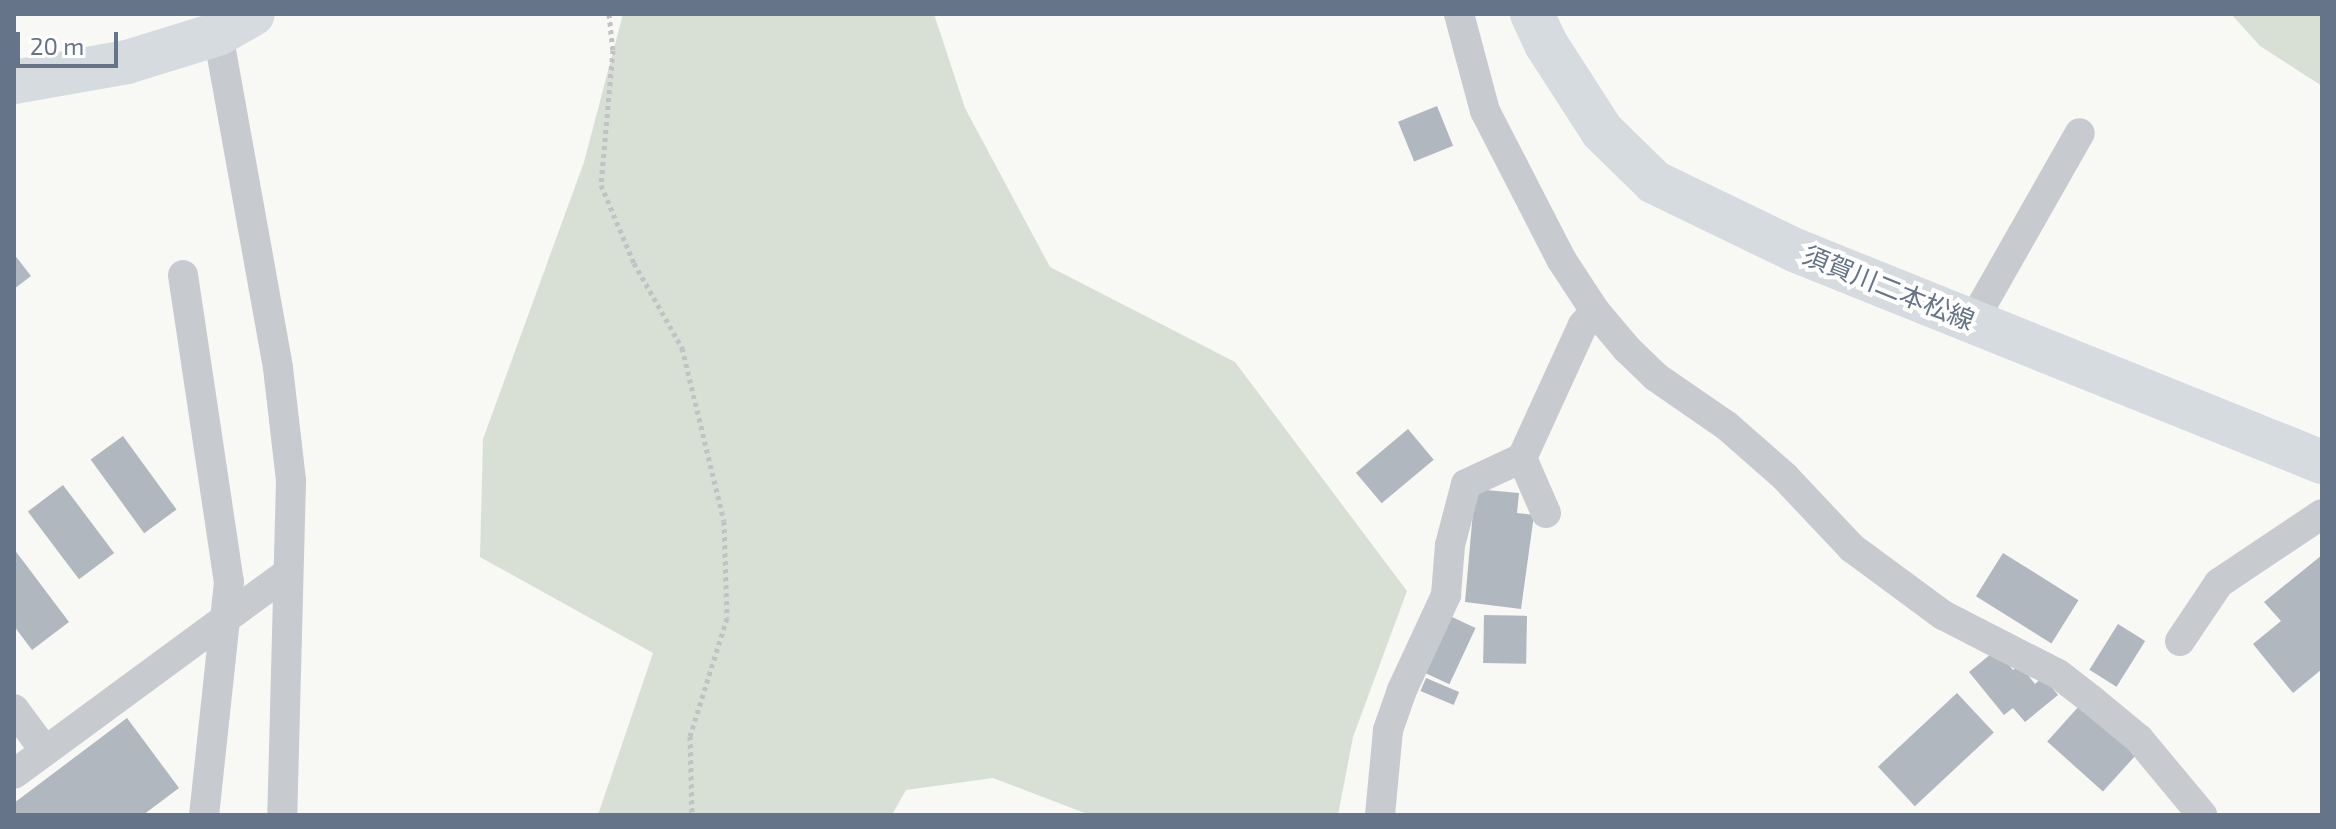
<!DOCTYPE html>
<html>
<head>
<meta charset="utf-8">
<style>
  body { margin:0 }
  #map { position:relative; width:2336px; height:829px; overflow:hidden; background:#f8f8f5; font-family:"Exo 2","Noto Sans JP",sans-serif }
  div>[style] { position:absolute }
  [style*='--x'] { left:calc(var(--x)*1px); top:calc(var(--y)*1px); width:calc(var(--w)*1px); rotate:calc(var(--a)*1deg) }
  .green>* { inset:0; background:#d8e0d5 }
  .building>* { inset:0; background:#b0b7be; transform-origin:0 0 }
  .path>* { height:5px; margin-top:-2.5px; transform-origin:0; background:repeating-linear-gradient(90deg,#c1c2c5 0 4px,transparent 0 8px) }
  .street>* { height:30px; margin:-15px; padding:0 15px; transform-origin:15px; border-radius:15px; background:#c7cace }
  .secondary>* { height:44px; margin:-22px; padding:0 22px; transform-origin:22px; border-radius:22px; background:#d6dbe0 }
  span { translate:-50% -50%; white-space:nowrap; text-align:center; line-height:1.15; -webkit-text-stroke:8px #fff; paint-order:stroke }
  .street-label { font-size:26px; color:#657488 }
  .frame { position:absolute; inset:0; border:16px solid #657488; pointer-events:none }
  .scale { position:absolute; left:16px; top:32px; width:102px; height:36px; box-sizing:border-box; border:4px solid #657488; border-top:0; padding-left:10px; font-size:24px; line-height:28px; white-space:nowrap; color:#657488; -webkit-text-stroke:6px #fff; paint-order:stroke }
</style>
</head>
<body>
<div id="map">
  <div class="green">
    <div style="clip-path:polygon(623px 14px,934px 14px,965px 108px,1050px 267px,1235px 362px,1407px 591px,1353px 737px,1338px 815px,1090px 815px,993px 778px,906px 790px,892px 815px,598px 815px,653px 653px,480px 557px,483px 439px,584px 162px)"></div>
    <div style="clip-path:polygon(2231px 14px,2322px 14px,2322px 86px,2260px 46px)"></div>
  </div>
  <div class="building">
    <div style="left:1437px;top:106px;width:43px;height:42px;rotate:68deg"></div>
    <div style="clip-path:polygon(14px 254px,31px 276px,14px 289px)"></div>
    <div style="left:1408px;top:429px;width:40px;height:68px;rotate:50deg"></div>
    <div style="left:123px;top:436px;width:91px;height:40px;rotate:54deg"></div>
    <div style="left:63px;top:485px;width:85px;height:44px;rotate:53deg"></div>
    <div style="clip-path:polygon(1475px 489px,1519px 493px,1517px 513px,1534px 515px,1521px 609px,1465px 602px)"></div>
    <div style="clip-path:polygon(14px 549px,69px 622px,32px 650px,14px 626px)"></div>
    <div style="left:2003px;top:553px;width:89px;height:51px;rotate:32deg"></div>
    <div style="clip-path:polygon(2322px 555px,2322px 669px,2293px 693px,2253px 644px,2281px 621px,2264px 602px)"></div>
    <div style="left:1484px;top:615px;width:43px;height:48px;rotate:1deg"></div>
    <div style="left:1452px;top:617px;width:26px;height:62px;rotate:25deg"></div>
    <div style="left:2118px;top:624px;width:32px;height:54px;rotate:32deg"></div>
    <div style="clip-path:polygon(1997px 649px,2013px 670px,2020px 665px,2035px 684px,2043px 677px,2058px 695px,2025px 722px,2013px 708px,2004px 715px,1969px 672px)"></div>
    <div style="left:1426px;top:678px;width:36px;height:14px;rotate:23deg"></div>
    <div style="left:1957px;top:693px;width:54px;height:108px;rotate:47deg"></div>
    <div style="left:2080px;top:705px;width:75px;height:49px;rotate:42deg"></div>
    <div style="clip-path:polygon(127px 718px,179px 788px,143px 815px,14px 815px,14px 803px)"></div>
  </div>
  <div class="path">
    <div style="--x:609;--y:14;--w:36;--a:84"></div>
    <div style="--x:613;--y:50;--w:136;--a:95.1"></div>
    <div style="--x:601;--y:185;--w:85;--a:67.1"></div>
    <div style="--x:634;--y:263;--w:98;--a:60.5"></div>
    <div style="--x:682;--y:348;--w:178;--a:76.4"></div>
    <div style="--x:724;--y:521;--w:97;--a:88.2"></div>
    <div style="--x:727;--y:618;--w:124;--a:107.4"></div>
    <div style="--x:690;--y:736;--w:79;--a:88.5"></div>
  </div>
  <div class="street">
    <div style="--x:1459;--y:14;--w:100;--a:75"></div>
    <div style="--x:1485;--y:111;--w:166;--a:62.8"></div>
    <div style="--x:1561;--y:259;--w:62;--a:56.8"></div>
    <div style="--x:1595;--y:311;--w:50;--a:49.9"></div>
    <div style="--x:1627;--y:349;--w:40;--a:44"></div>
    <div style="--x:1656;--y:377;--w:86;--a:34.6"></div>
    <div style="--x:1727;--y:426;--w:77;--a:41.3"></div>
    <div style="--x:1785;--y:477;--w:98;--a:46.7"></div>
    <div style="--x:1852;--y:548;--w:113;--a:36.4"></div>
    <div style="--x:1943;--y:615;--w:129;--a:27.2"></div>
    <div style="--x:2058;--y:674;--w:44;--a:37.6"></div>
    <div style="--x:2093;--y:701;--w:60;--a:39.6"></div>
    <div style="--x:2139;--y:739;--w:99;--a:50.3"></div>
    <div style="--x:218;--y:34;--w:339;--a:79.8"></div>
    <div style="--x:278;--y:368;--w:114;--a:83.4"></div>
    <div style="--x:291;--y:481;--w:334;--a:91.5"></div>
    <div style="--x:183;--y:275;--w:310;--a:81.5"></div>
    <div style="--x:229;--y:582;--w:234;--a:96.1"></div>
    <div style="--x:1973;--y:321;--w:216;--a:-60.4"></div>
    <div style="--x:1546;--y:513;--w:60;--a:-113.6"></div>
    <div style="--x:1522;--y:458;--w:146;--a:-65.4"></div>
    <div style="--x:1583;--y:325;--w:18;--a:-49"></div>
    <div style="--x:2180;--y:641;--w:70;--a:-56.1"></div>
    <div style="--x:2219;--y:583;--w:124;--a:-33.8"></div>
    <div style="--x:14;--y:709;--w:52;--a:53.6"></div>
    <div style="--x:14;--y:774;--w:340;--a:-36.3"></div>
    <div style="--x:1380;--y:815;--w:85;--a:-84.6"></div>
    <div style="--x:1388;--y:730;--w:42;--a:-70.7"></div>
    <div style="--x:1402;--y:690;--w:105;--a:-65.1"></div>
    <div style="--x:1446;--y:595;--w:50;--a:-85.4"></div>
    <div style="--x:1450;--y:545;--w:63;--a:-75.3"></div>
    <div style="--x:1466;--y:484;--w:62;--a:-24.9"></div>
  </div>
  <div class="secondary">
    <div style="--x:1532;--y:14;--w:33;--a:65"></div>
    <div style="--x:1546;--y:44;--w:103;--a:57.2"></div>
    <div style="--x:1602;--y:131;--w:73;--a:44.4"></div>
    <div style="--x:1654;--y:182;--w:159;--a:25.8"></div>
    <div style="--x:1797;--y:251;--w:566;--a:21.9"></div>
    <div style="--x:14;--y:82;--w:115;--a:-10"></div>
    <div style="--x:127;--y:62;--w:95;--a:-17.1"></div>
    <div style="--x:218;--y:34;--w:40;--a:-29.7"></div>
  </div>
  <div class="street-label">
    <span style="left:1889px;top:287px;rotate:22deg">須賀川二本松線</span>
  </div>
  <div class="frame"></div>
  <div class="scale">20 m</div>
</div>
</body>
</html>
